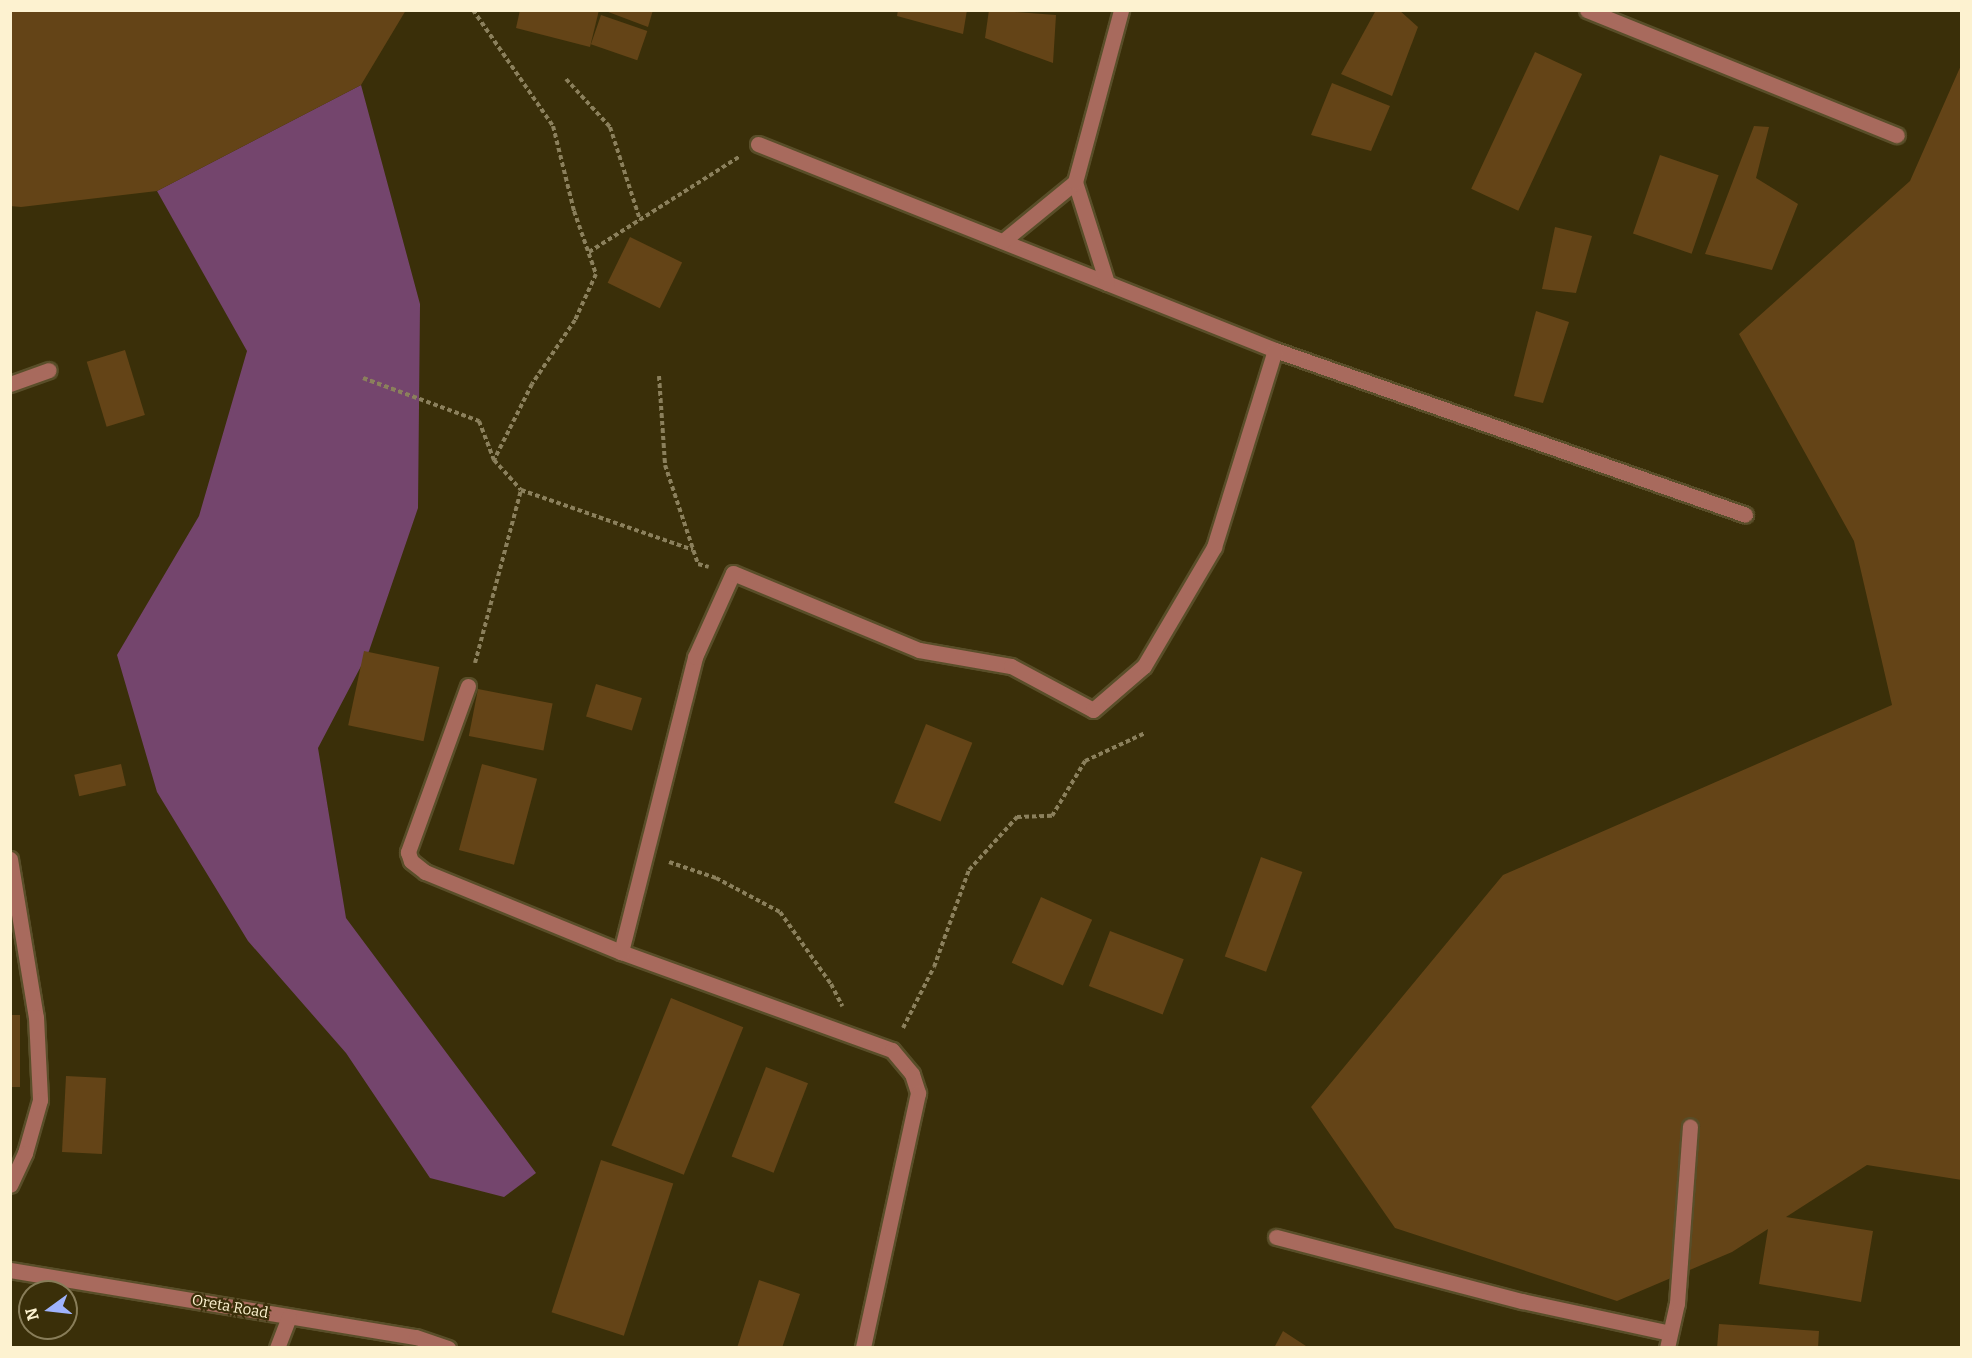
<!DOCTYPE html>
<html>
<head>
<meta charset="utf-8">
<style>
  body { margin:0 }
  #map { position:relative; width:1972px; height:1358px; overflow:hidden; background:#3a2f09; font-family:Bitter,serif }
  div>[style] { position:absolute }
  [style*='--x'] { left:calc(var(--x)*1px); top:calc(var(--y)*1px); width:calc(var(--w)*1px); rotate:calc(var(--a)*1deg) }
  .green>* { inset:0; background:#74456d }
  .building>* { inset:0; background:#644417; transform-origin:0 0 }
  .path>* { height:4px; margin-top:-2px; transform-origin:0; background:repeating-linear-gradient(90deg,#8b805c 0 4.5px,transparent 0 7.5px) }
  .roads { filter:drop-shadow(2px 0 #594e29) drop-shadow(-2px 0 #594e29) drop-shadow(0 2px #594e29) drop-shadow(0 -2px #594e29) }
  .minor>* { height:15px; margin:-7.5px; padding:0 7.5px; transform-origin:7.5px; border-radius:7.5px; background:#a86a5d }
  span { translate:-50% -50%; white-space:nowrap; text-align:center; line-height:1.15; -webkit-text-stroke:4.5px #3a2f09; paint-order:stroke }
  .street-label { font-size:15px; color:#fdf2d0 }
  .frame { position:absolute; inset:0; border:12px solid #fdf2d0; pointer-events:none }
  .north { position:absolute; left:18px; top:1280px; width:60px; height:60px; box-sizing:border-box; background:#3a2f09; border:2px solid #887d59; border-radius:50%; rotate:255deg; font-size:16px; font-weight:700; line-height:24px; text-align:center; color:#fdf2d0 }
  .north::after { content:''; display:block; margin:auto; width:21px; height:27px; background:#9fb3fd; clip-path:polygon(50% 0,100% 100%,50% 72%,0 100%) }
</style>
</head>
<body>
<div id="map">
  <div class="green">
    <div style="clip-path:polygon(361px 85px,420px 304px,418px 508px,369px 651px,318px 748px,346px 918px,536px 1173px,504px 1197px,430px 1178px,346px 1053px,248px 941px,157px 792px,117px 655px,199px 516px,247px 351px,157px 191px)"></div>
  </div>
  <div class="building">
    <div style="clip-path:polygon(10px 10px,406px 10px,361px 85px,157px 191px,21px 207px,10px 206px)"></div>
    <div style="clip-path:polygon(520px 10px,599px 10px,590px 47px,516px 28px)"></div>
    <div style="clip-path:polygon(603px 10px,653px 10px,648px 27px)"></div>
    <div style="clip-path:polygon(898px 10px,967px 10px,963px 34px,897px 16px)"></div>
    <div style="clip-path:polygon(989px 10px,1056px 15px,1053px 63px,985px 38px)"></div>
    <div style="clip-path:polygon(1376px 10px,1399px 10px,1418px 27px,1392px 96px,1341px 74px)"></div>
    <div style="left:601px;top:15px;width:49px;height:31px;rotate:19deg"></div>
    <div style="left:1535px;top:52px;width:52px;height:151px;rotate:25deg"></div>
    <div style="clip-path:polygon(1962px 63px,1962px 1180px,1867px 1165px,1786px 1217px,1873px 1231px,1861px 1302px,1759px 1284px,1768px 1229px,1732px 1252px,1617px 1301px,1395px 1228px,1311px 1107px,1503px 875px,1892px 705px,1854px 541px,1739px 334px,1910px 181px)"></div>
    <div style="clip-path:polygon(1332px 83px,1390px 106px,1371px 151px,1311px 135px)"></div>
    <div style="clip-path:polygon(1754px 126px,1769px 127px,1756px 178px,1798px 204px,1772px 270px,1705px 254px)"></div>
    <div style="left:1660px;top:155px;width:62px;height:83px;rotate:19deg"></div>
    <div style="clip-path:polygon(1555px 227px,1592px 236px,1576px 293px,1542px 289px)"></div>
    <div style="left:630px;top:237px;width:58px;height:51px;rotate:26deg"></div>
    <div style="clip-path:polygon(1536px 311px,1569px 322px,1543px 403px,1514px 396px)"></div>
    <div style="left:125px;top:350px;width:68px;height:40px;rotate:73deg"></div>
    <div style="left:364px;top:651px;width:77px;height:76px;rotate:12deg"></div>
    <div style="left:596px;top:684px;width:48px;height:34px;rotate:17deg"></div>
    <div style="left:478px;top:689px;width:76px;height:48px;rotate:11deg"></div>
    <div style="left:926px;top:724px;width:50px;height:85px;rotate:22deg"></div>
    <div style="left:121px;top:764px;width:22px;height:48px;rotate:77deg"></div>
    <div style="left:482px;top:764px;width:57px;height:89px;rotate:15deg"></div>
    <div style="left:1261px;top:857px;width:44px;height:106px;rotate:20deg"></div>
    <div style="left:1041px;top:897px;width:56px;height:72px;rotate:24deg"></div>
    <div style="left:1110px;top:931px;width:79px;height:59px;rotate:21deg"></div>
    <div style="left:671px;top:998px;width:78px;height:159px;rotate:22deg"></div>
    <div style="left:10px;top:1015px;width:10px;height:72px"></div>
    <div style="left:766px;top:1067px;width:45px;height:96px;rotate:21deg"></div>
    <div style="left:66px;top:1076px;width:40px;height:76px;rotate:3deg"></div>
    <div style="left:601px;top:1160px;width:76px;height:160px;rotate:18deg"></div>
    <div style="clip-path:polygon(759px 1280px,800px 1294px,782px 1348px,737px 1348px)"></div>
    <div style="clip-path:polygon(1719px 1324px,1819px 1331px,1818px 1348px,1717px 1348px)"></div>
    <div style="clip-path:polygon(1283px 1331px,1309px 1348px,1274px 1348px)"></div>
  </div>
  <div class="path">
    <div style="--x:473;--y:10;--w:141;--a:55.4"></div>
    <div style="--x:553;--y:126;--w:88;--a:76.1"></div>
    <div style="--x:574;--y:211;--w:67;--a:70.8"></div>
    <div style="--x:596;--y:274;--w:51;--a:114.5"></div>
    <div style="--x:575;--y:320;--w:77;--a:123.9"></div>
    <div style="--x:532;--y:384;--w:85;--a:116.6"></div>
    <div style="--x:566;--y:79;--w:65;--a:47.5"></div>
    <div style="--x:610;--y:127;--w:98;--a:72.1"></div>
    <div style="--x:589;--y:252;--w:179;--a:-32.4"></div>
    <div style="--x:659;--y:376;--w:89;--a:86.1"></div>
    <div style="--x:665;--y:465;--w:104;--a:71.6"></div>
    <div style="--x:698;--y:564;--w:11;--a:15"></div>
    <div style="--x:363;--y:378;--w:124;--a:20.3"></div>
    <div style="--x:479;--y:421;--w:42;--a:69"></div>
    <div style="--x:494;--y:460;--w:40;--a:48"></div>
    <div style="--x:521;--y:490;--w:182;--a:19.2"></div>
    <div style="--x:475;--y:663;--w:179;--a:-75.1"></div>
    <div style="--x:669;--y:862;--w:50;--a:18.8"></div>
    <div style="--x:716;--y:878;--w:72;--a:28"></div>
    <div style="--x:780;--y:912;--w:88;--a:54.7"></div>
    <div style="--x:831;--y:984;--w:25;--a:63"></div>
    <div style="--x:903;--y:1028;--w:68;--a:-63.1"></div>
    <div style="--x:934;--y:967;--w:103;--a:-70.2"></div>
    <div style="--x:969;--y:870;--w:72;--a:-47.8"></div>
    <div style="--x:1017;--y:817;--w:35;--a:-2"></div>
    <div style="--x:1052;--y:816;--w:64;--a:-59"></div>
    <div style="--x:1085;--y:761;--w:66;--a:-25"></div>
  </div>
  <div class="roads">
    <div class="minor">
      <div style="--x:1587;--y:10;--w:334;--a:22"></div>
      <div style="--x:758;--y:144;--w:557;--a:21.72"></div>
      <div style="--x:1275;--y:350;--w:498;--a:19.3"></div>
      <div style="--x:1075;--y:182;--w:106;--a:72.4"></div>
      <div style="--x:1003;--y:241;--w:93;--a:-39.3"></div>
      <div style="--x:1075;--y:182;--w:178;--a:-75"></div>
      <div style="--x:10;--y:384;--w:41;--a:-19.7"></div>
      <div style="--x:468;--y:686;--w:177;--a:109.9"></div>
      <div style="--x:408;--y:852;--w:9;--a:72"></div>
      <div style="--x:411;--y:861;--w:18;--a:38"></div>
      <div style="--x:425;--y:872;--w:212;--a:22.2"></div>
      <div style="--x:621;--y:952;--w:288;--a:19.9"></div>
      <div style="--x:892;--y:1050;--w:31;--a:50"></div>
      <div style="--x:912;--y:1074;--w:20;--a:72"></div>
      <div style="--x:918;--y:1093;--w:261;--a:102.2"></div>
      <div style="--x:10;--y:859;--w:160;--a:80.7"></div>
      <div style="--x:36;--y:1017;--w:83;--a:87.2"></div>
      <div style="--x:40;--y:1100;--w:55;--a:105.8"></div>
      <div style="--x:25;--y:1153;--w:35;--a:115"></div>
      <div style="--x:621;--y:952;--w:304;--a:-75.9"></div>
      <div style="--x:695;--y:657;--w:92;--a:-65.7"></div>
      <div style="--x:733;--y:573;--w:201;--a:22.5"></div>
      <div style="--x:919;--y:650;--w:93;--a:9.9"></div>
      <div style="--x:1011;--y:666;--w:93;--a:28.2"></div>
      <div style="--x:1093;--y:710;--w:67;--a:-40.8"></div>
      <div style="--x:1144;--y:666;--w:138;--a:-59.5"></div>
      <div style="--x:1214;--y:547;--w:206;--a:-72.8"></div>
      <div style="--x:1276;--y:1237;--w:254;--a:14.6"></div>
      <div style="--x:1522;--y:1301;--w:151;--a:12.2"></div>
      <div style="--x:10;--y:1270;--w:411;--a:9.4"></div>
      <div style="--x:416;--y:1337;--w:34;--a:19"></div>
      <div style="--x:277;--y:1348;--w:33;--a:-69"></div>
      <div style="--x:1667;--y:1348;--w:46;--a:-77.5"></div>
      <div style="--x:1677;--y:1303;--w:177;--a:-85.8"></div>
    </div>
  </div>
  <div class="street-label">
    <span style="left:230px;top:1307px;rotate:10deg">Oreta Road</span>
  </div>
  <div class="frame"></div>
  <div class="north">N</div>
</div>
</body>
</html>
